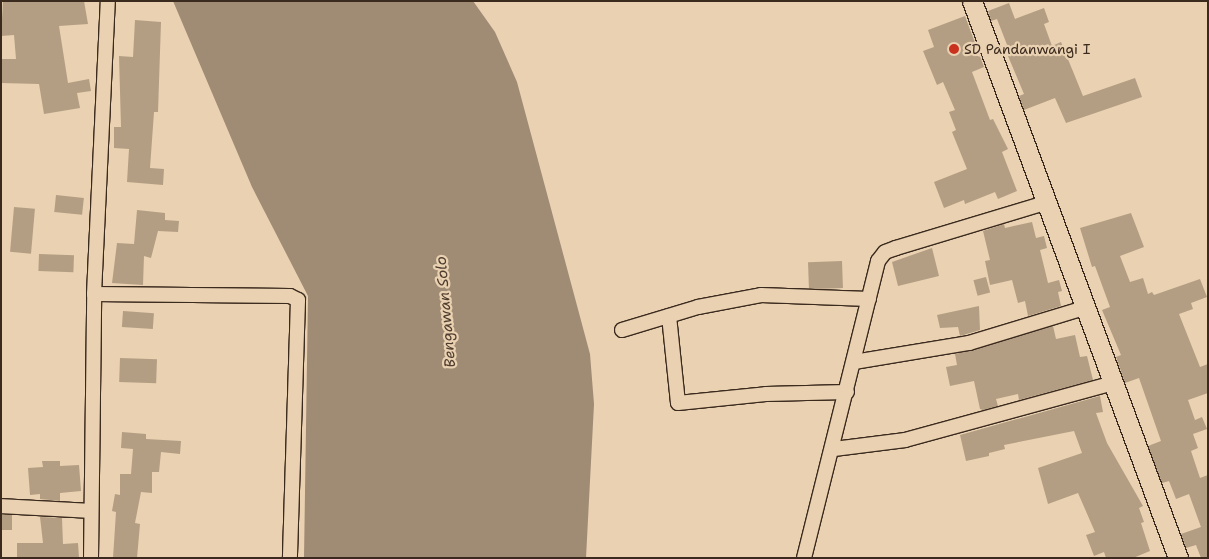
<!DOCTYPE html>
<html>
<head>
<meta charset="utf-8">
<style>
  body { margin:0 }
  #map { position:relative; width:1209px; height:559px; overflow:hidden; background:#e9d1b1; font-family:"Shantell Sans",sans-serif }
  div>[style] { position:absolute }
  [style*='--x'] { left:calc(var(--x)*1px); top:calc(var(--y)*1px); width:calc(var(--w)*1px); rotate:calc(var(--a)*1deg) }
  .water>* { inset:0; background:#a08b74 }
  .building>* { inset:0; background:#b39e84; transform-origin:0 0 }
  .roads { filter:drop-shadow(1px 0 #3b2a1e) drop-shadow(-1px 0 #3b2a1e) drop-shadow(0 1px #3b2a1e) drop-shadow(0 -1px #3b2a1e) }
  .street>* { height:14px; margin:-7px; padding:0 7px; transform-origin:7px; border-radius:7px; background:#e9d1b1 }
  .secondary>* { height:19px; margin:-9.5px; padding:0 9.5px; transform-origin:9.5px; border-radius:9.5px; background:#e9d1b1 }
  .dots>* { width:14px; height:14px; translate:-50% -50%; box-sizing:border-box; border:2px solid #e9d1b1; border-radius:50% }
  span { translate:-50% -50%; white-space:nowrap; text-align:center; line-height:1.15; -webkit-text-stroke:4.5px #e9d1b1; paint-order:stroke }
  .poi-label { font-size:14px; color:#3b2a1e }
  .left { translate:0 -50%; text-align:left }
  .water-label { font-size:15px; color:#4f3d2f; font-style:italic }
  .frame { position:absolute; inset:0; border:2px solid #3b2a1e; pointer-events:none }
</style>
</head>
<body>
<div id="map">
  <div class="water">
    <div style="clip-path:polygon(173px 1px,473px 1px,495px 32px,517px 82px,590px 354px,594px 404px,586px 558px,304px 558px,308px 296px,252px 187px)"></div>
  </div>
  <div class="building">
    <div style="clip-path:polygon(3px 1px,84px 1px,88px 24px,59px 26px,68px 83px,89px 79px,91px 91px,77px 93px,80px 108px,44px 114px,39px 84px,1px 83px,1px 59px,16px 59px,14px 35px,1px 36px)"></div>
    <div style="clip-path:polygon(1009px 3px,1015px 19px,1044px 8px,1049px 22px,1044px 24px,1052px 46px,1061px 42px,1083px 96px,1135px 78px,1142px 97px,1066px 123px,1055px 98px,1024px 110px,1019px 96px,1024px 94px,1008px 56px,1011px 55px,997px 19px,991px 21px,988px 11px)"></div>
    <div style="clip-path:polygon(965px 16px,984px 67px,972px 72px,990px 120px,993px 119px,1008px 149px,1002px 152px,1017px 191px,998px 199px,995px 192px,965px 204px,964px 200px,944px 208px,934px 182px,967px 169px,952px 132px,956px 130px,949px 112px,955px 110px,943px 82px,937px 85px,923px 51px,934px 47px,928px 30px)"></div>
    <div style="clip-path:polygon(135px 20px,161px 22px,158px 112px,154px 112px,150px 168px,164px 169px,163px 185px,127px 182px,129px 149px,114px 148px,114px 127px,121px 127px,119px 56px,133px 57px)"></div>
    <div style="left:56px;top:195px;width:28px;height:17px;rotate:6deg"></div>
    <div style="left:14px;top:207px;width:21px;height:45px;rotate:5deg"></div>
    <div style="clip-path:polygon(137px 210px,165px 213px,165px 220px,179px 221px,178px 232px,158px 231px,151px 258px,144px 256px,143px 285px,112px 283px,117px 243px,134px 244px)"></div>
    <div style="clip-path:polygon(1131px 213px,1144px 247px,1120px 256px,1130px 282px,1143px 278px,1148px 294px,1152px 292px,1154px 295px,1200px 279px,1207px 297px,1191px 303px,1193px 309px,1179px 314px,1200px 367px,1208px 364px,1208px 393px,1188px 400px,1195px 420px,1202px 417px,1207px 429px,1193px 434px,1198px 448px,1191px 451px,1200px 478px,1208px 475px,1208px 558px,1201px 558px,1196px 545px,1186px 548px,1181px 534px,1201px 527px,1189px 494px,1176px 499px,1169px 481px,1162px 483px,1148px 446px,1161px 441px,1139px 378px,1125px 383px,1116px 357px,1121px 355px,1102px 310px,1110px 307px,1095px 266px,1092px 267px,1080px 228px)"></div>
    <div style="clip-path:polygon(1032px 222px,1036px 238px,1044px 236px,1047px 248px,1040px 250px,1048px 283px,1059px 280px,1062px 291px,1058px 292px,1061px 306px,1028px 316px,1025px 301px,1018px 303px,1012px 280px,990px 285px,985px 261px,990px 260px,983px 231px,1004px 224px,1005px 228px)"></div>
    <div style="clip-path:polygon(932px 248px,939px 276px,898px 286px,892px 262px)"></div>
    <div style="left:39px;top:254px;width:35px;height:17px;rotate:2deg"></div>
    <div style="left:842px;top:261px;width:27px;height:34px;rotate:88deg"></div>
    <div style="left:986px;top:277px;width:16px;height:13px;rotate:75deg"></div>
    <div style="clip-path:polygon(979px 306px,980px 330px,960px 336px,958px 327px,940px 328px,937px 315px)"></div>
    <div style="left:123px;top:311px;width:31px;height:16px;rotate:4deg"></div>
    <div style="clip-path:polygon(1053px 326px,1056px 339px,1075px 335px,1080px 357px,1087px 356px,1093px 380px,1019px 400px,1018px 394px,996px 399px,998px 406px,983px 410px,980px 409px,974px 381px,950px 386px,946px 367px,957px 365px,955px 354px)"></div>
    <div style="left:120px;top:358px;width:37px;height:24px;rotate:2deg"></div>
    <div style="clip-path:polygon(1100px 396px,1103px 412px,1096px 413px,1107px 443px,1143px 506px,1139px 508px,1144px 522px,1141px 523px,1150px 551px,1133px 558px,1106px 558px,1104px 552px,1094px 556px,1086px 535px,1095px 532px,1078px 493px,1048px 504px,1038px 468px,1082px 453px,1074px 431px,1004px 445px,1005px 449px,989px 453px,989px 456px,966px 461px,960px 435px)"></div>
    <div style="clip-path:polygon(122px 432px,146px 434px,146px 439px,181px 441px,180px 454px,161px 452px,159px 472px,152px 472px,152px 493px,141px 492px,135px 523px,140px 524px,137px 558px,113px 558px,116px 512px,112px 511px,115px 494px,120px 495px,120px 474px,131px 474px,133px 449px,121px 448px)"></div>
    <div style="clip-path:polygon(42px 461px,60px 461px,60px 466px,79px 465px,81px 491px,60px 493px,60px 501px,40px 499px,40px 494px,30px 495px,28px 468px,43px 467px)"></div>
    <div style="left:1px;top:515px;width:11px;height:15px"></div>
    <div style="clip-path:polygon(40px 517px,62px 518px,63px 544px,78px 543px,79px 558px,17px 558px,17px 543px,43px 543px)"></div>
  </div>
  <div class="roads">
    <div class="street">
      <div style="--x:94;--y:294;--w:196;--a:0.6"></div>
      <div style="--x:290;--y:296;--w:9;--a:27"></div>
      <div style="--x:298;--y:300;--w:258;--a:91.8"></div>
      <div style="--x:669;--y:316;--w:87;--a:84.1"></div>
      <div style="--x:678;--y:403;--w:88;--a:-5.8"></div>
      <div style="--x:766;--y:394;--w:81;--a:-1.4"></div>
      <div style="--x:622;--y:330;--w:79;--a:-16.8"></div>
      <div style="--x:698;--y:307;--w:64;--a:-10.8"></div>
      <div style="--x:761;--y:295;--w:108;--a:2.1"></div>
      <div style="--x:854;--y:362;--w:117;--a:-9.4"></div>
      <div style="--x:969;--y:343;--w:120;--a:-16.9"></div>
      <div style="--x:834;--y:449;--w:72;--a:-7.2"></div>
      <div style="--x:905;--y:440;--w:217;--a:-15.3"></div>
      <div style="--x:1;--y:506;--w:89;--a:3.2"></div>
      <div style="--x:91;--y:558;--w:264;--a:-89.3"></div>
      <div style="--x:94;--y:294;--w:293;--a:-87.3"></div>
      <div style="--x:804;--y:558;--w:306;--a:-76"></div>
      <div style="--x:878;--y:261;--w:11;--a:-52"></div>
      <div style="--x:885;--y:252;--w:12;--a:-20"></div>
      <div style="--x:896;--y:248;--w:156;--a:-16.8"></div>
    </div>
    <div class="secondary">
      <div style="--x:972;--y:1;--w:594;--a:69.7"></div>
    </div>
  </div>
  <div class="dots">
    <div style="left:954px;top:49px;background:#c8321e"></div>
  </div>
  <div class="poi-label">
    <span class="left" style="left:964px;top:49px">SD Pandanwangi I</span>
  </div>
  <div class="water-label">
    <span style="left:446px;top:312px;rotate:-95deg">Bengawan Solo</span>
  </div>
  <div class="frame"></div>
</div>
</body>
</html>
